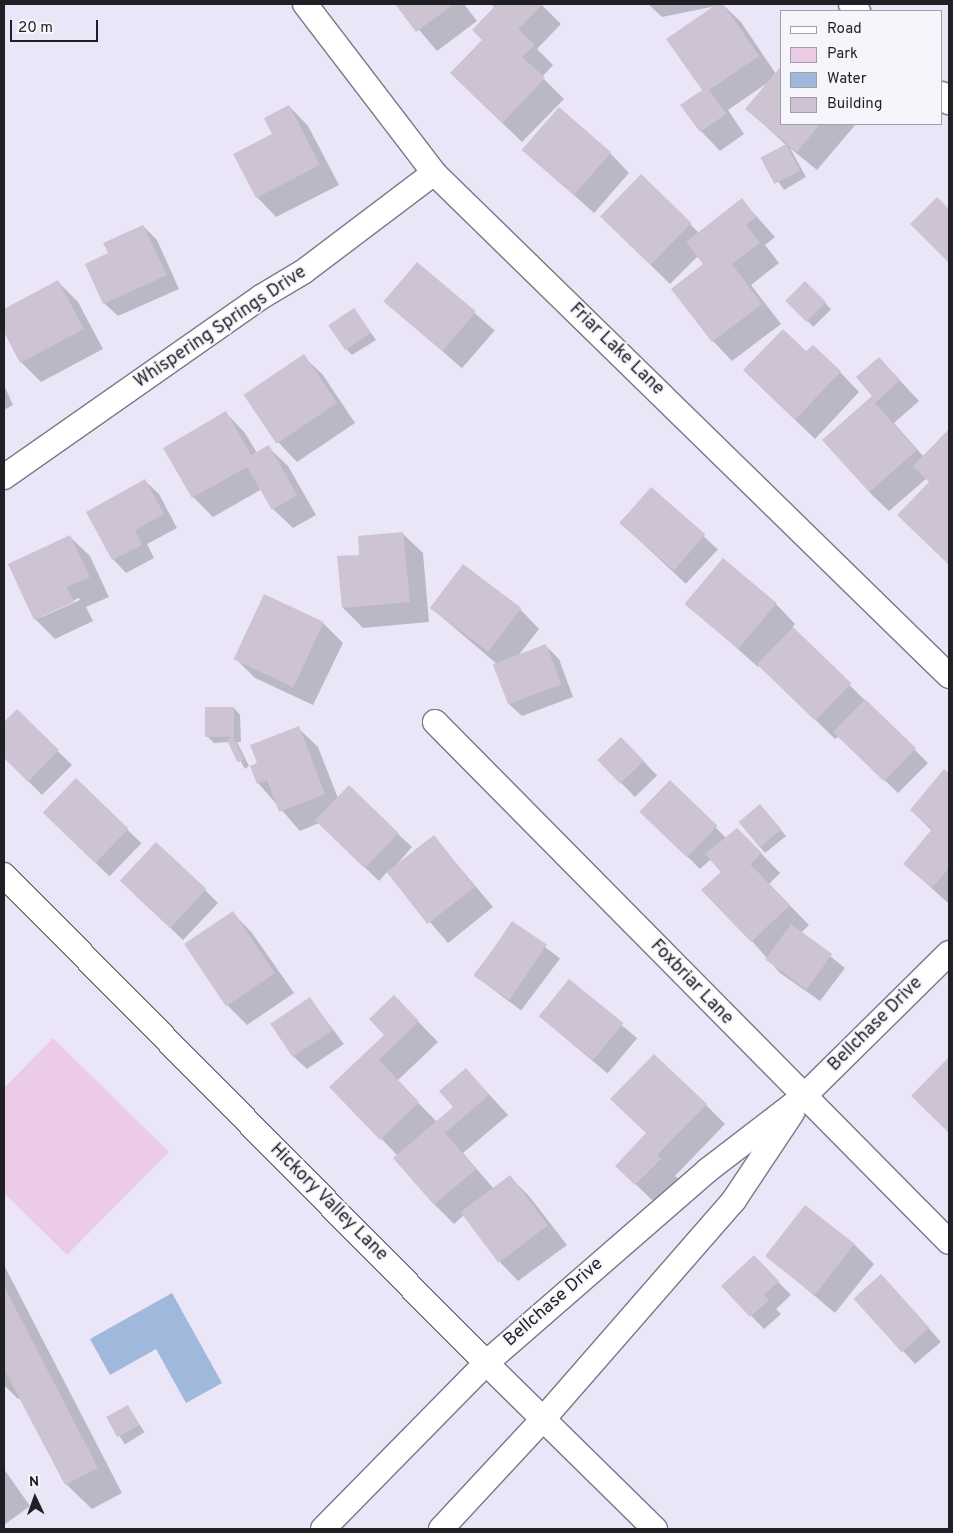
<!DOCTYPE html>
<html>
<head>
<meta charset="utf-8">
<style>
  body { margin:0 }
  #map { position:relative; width:953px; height:1533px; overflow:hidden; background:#eae6f8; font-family:Overpass,sans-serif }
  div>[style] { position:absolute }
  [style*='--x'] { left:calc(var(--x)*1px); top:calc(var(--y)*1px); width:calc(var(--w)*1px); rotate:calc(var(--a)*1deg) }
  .green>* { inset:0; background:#ebcbe6 }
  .water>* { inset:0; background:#a0b8dc }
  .shadow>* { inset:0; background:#0003; transform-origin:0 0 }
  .building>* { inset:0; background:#cdc3d3; transform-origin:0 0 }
  .roads { filter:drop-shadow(1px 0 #7b7888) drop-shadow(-1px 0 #7b7888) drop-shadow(0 1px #7b7888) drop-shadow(0 -1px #7b7888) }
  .minor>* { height:24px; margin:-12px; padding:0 12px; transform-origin:12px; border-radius:12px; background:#fff }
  span { translate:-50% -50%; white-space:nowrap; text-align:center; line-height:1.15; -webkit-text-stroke:4px #f6f5fc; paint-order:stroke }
  .street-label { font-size:18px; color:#211f26 }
  .frame { position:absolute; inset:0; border:5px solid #211f26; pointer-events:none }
  .legend { position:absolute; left:780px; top:10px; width:162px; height:115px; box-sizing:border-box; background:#f6f5fc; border:1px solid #a19fa6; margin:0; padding:6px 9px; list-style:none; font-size:15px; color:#211f26 }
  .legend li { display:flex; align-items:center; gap:10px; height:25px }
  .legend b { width:25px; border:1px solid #a19fa6 }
  .north { position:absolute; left:10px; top:1473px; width:50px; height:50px; -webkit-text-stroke:4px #f6f5fc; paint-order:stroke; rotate:357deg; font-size:14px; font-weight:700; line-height:20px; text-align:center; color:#211f26 }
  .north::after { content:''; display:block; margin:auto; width:18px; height:22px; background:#211f26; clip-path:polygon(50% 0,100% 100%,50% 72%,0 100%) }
  .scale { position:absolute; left:10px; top:20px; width:88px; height:22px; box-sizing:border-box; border:2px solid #211f26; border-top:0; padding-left:6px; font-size:15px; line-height:18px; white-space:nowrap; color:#211f26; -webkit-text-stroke:4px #f6f5fc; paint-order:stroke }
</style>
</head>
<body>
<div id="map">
  <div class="green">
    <div style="clip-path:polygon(53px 1038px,169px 1152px,67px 1255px,4px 1193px,4px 1088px)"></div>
  </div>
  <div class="water">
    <div style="clip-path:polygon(172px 1293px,222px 1383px,186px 1403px,156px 1349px,110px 1375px,90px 1339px)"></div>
  </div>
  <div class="shadow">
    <div style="clip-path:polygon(397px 4px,464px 4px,477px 21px,437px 51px)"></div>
    <div style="clip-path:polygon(491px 4px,541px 4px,561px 24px,537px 49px,553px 65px,542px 77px,564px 99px,522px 142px,471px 93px,495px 8px)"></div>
    <div style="clip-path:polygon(648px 4px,722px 4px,741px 22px,776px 74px,782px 124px,856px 124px,817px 170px,790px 148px,806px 177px,784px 190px,763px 159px,786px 145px,747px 109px,766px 84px,728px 110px,744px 134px,720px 151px,701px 131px,716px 6px,662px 17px)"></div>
    <div style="clip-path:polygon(289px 106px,308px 126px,339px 185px,276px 217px,257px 197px,274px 134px)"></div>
    <div style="clip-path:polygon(524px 150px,610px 153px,629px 173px,594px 213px)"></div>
    <div style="clip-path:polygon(641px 175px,699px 233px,742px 200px,775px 237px,765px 245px,779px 263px,751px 285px,781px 324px,732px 361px,713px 341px,705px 265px,698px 256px,670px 284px,601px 216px)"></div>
    <div style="clip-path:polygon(143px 226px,157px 240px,179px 289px,118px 316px,104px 303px,110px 254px)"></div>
    <div style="left:417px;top:263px;width:103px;height:50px;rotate:41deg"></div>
    <div style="clip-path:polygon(58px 282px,78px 302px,103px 349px,41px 382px,21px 362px,4px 329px,4px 311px)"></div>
    <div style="left:805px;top:283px;width:37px;height:25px;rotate:45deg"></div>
    <div style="clip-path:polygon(354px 309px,376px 340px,352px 355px,346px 349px)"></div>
    <div style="clip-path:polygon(806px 353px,840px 372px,859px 392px,815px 439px,764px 390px)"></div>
    <div style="clip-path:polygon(303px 356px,323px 375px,355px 423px,297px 462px,278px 442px)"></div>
    <div style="clip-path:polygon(879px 358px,919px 401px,894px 423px,924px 457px,949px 431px,949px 564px,919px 535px,931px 482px,927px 478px,889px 511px,869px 492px,874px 396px)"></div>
    <div style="clip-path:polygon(4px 385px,13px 405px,4px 410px)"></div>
    <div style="clip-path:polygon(226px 413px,245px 433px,257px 453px,268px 447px,288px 466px,316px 515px,293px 528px,273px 509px,262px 489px,213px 517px,193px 497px,164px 448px)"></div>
    <div style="clip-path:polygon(145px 481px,159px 494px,177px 528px,147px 544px,154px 558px,126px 573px,113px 559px)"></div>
    <div style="left:652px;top:488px;width:90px;height:47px;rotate:43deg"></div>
    <div style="clip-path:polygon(403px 534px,423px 553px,429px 622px,363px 628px,343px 608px)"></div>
    <div style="clip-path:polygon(evenodd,70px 537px,90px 556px,109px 597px,86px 607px,93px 621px,55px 639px,35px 619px,70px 537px,79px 598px,80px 600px,42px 617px,42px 615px,79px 598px)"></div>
    <div style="clip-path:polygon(686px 603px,776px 604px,795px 624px,792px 628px,928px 763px,898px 793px,839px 736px,835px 739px,760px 665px,758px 667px)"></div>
    <div style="clip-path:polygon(430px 607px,520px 609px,539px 629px,518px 656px,546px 646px,559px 659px,573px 697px,522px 716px,508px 703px,497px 664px)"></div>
    <div style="clip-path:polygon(323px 623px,343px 643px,313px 705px,255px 678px,235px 658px)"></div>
    <div style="clip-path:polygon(234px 708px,240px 715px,241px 742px,237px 742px,249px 766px,245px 769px,230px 742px,214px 743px,207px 736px)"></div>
    <div style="clip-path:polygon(17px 711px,72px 765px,42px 795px,4px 757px,4px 724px)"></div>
    <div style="clip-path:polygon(298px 728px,318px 747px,338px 798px,398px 834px,412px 847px,391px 871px,434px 837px,493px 907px,448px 943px,387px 872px,379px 881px,319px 823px,300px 831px,258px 783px,259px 764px)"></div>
    <div style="left:621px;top:738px;width:52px;height:31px;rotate:46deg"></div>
    <div style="clip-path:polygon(944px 771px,949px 775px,949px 904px,905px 864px,932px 831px,911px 810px)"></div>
    <div style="left:76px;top:780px;width:91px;height:46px;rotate:44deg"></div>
    <div style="clip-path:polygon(670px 781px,727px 839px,757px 849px,780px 873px,769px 884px,809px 925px,801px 933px,845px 968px,820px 1001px,780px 973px,752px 941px,723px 872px,711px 859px,700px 869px,641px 811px)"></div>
    <div style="clip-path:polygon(766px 812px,786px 836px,765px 853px,740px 822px)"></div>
    <div style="clip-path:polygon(205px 890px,218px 903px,183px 940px,134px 894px)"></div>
    <div style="clip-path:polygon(233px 913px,252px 933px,294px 993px,247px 1025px,227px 1005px)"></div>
    <div style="left:513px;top:923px;width:59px;height:65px;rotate:37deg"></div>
    <div style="left:569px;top:981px;width:89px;height:46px;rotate:40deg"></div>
    <div style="clip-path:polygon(394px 997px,438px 1042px,397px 1081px,437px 1122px,455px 1107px,466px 1069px,508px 1115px,463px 1153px,494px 1189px,510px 1177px,529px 1196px,567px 1245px,518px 1281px,499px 1261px,464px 1215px,454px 1224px,434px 1204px,398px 1156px,331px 1087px,386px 1035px)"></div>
    <div style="clip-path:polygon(310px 999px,344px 1044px,307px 1069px,293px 1056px,272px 1023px)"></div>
    <div style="clip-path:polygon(949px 1059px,949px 1132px,913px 1096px)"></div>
    <div style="clip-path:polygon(706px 1105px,725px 1124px,675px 1176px,679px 1179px,656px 1204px,617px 1166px,648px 1134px)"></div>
    <div style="clip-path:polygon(854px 1244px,874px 1264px,835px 1313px,767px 1256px)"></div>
    <div style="clip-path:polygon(754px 1257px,791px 1295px,776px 1309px,781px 1314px,764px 1329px,723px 1287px)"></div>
    <div style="clip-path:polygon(4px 1265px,122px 1493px,92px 1509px,66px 1484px,21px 1398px,18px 1399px,4px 1385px)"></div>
    <div style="clip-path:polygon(894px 1289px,941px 1342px,915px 1364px,855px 1299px)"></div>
    <div style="left:128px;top:1406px;width:31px;height:23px;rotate:58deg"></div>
    <div style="clip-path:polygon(4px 1469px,30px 1506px,4px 1525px)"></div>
  </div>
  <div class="building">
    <div style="clip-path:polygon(395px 4px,454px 4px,416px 32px)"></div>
    <div style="clip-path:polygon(497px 4px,543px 4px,518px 29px,535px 45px,522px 57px,545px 78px,502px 123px,450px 73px,482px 40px,472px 30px)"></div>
    <div style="clip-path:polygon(717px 4px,723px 4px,759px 56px,709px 90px,726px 114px,700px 132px,680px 105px,702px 90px,666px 39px)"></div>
    <div style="clip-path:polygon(782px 65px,782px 124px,820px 124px,797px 152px,745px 109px)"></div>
    <div style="clip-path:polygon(289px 105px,320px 165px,256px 198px,233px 154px,272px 134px,264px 118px)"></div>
    <div style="left:559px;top:107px;width:69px;height:57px;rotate:41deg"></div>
    <div style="left:786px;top:144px;width:30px;height:29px;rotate:62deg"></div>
    <div style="left:641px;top:174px;width:70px;height:59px;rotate:44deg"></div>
    <div style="clip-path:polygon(937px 197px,949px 209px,949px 263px,910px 224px)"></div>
    <div style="clip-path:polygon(742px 198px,756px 217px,746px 225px,760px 243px,732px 264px,762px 304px,712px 342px,671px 289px,703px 264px,686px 242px)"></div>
    <div style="clip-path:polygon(143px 225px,167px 275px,103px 304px,85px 264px,108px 253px,103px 243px)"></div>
    <div style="left:417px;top:262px;width:77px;height:52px;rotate:40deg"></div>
    <div style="clip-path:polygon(58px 280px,84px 329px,20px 363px,4px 332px,4px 309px)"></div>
    <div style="left:805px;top:281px;width:30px;height:28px;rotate:45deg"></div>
    <div style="left:354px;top:308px;width:30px;height:31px;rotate:56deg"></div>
    <div style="clip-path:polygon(783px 329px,806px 351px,813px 345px,841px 371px,795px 420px,743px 370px)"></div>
    <div style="left:304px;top:354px;width:59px;height:73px;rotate:56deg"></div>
    <div style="clip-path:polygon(879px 357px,900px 380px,875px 403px,917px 450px,869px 492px,822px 440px,872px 396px,856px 377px)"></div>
    <div style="clip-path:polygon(226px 411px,251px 455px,269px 445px,297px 495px,272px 510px,247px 467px,192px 498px,163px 448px)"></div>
    <div style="clip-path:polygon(949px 429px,949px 563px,948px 564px,897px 515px,929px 482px,913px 466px)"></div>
    <div style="clip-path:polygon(145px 479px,164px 514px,135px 530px,142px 545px,112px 560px,86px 512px)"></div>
    <div style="left:651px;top:487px;width:72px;height:48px;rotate:41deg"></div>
    <div style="clip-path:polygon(403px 532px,410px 602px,342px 608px,337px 556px,359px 555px,358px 536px)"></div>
    <div style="clip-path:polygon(70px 535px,90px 577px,67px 587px,74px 602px,34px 620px,8px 564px)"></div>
    <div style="left:723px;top:558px;width:70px;height:60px;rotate:40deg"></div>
    <div style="left:463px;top:564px;width:73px;height:55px;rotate:37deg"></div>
    <div style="left:264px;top:594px;width:66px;height:72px;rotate:25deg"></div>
    <div style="left:793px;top:627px;width:81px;height:52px;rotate:44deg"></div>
    <div style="left:546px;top:644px;width:43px;height:57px;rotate:69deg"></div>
    <div style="left:865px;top:699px;width:71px;height:46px;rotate:44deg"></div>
    <div style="left:205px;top:707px;width:29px;height:30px"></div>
    <div style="clip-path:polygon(17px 709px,59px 750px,28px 782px,4px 758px,4px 722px)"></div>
    <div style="clip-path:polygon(299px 726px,325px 794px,279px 812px,267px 780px,257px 784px,250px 766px,257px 763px,250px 745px)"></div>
    <div style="left:233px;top:737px;width:25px;height:7px;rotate:64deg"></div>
    <div style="left:621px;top:737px;width:33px;height:33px;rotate:46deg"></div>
    <div style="clip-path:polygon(944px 769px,949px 773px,949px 868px,932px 888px,903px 864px,932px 829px,910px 810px)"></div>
    <div style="left:76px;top:778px;width:73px;height:48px;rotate:44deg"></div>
    <div style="left:670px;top:780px;width:66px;height:44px;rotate:44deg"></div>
    <div style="left:349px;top:785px;width:69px;height:49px;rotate:44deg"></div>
    <div style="left:760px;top:804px;width:33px;height:28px;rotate:50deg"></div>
    <div style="clip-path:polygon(737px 828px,762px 853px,750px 864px,790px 905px,751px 942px,701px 890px,721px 872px,705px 854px)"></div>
    <div style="left:434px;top:835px;width:66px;height:60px;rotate:52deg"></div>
    <div style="left:156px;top:842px;width:69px;height:53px;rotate:43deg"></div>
    <div style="left:233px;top:911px;width:75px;height:59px;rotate:56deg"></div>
    <div style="left:512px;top:921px;width:42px;height:67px;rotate:34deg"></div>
    <div style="left:791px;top:924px;width:51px;height:44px;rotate:36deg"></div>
    <div style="left:569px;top:979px;width:70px;height:48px;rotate:39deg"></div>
    <div style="clip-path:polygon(394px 995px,419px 1021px,379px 1060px,419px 1102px,380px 1140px,329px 1087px,384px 1035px,369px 1019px)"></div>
    <div style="left:310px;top:997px;width:40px;height:48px;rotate:56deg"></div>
    <div style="clip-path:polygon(654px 1054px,707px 1104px,657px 1155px,661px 1159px,635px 1185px,615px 1166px,646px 1133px,610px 1099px)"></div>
    <div style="clip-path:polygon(949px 1057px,949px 1133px,911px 1096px)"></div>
    <div style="clip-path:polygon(466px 1068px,489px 1095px,445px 1133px,476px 1169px,434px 1205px,393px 1158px,453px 1107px,439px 1091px)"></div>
    <div style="left:510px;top:1175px;width:63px;height:62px;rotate:53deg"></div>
    <div style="left:805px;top:1205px;width:63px;height:65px;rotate:38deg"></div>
    <div style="clip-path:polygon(754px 1255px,779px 1281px,764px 1295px,769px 1300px,750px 1317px,721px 1286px)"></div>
    <div style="left:881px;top:1274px;width:72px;height:37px;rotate:48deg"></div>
    <div style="clip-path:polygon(4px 1286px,98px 1468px,65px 1485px,4px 1369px)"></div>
    <div style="left:128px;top:1405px;width:23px;height:25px;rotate:61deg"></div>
  </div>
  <div class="roads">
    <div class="minor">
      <div style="--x:305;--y:4;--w:213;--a:52.6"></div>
      <div style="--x:434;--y:173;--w:720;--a:44.32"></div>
      <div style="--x:851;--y:4;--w:10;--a:45"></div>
      <div style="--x:942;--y:94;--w:11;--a:49"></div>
      <div style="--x:4;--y:477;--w:314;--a:-35"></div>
      <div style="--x:261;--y:297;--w:49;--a:-30.8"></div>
      <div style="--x:303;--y:272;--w:164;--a:-37.1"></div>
      <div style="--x:435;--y:722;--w:731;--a:45.33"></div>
      <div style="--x:4;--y:875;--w:686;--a:45.35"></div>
      <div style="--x:486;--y:1363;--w:237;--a:44.5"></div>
      <div style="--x:323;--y:1529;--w:233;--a:-45.5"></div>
      <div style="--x:486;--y:1363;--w:294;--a:-41"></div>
      <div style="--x:708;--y:1170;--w:120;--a:-37.5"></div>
      <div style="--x:803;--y:1097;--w:205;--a:-44.6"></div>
      <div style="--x:441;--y:1529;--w:151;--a:-47.1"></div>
      <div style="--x:544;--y:1418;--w:289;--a:-48.9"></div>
      <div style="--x:734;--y:1200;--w:105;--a:-56.3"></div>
    </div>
  </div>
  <div class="street-label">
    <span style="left:221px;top:328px;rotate:-34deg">Whispering Springs Drive</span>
    <span style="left:616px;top:350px;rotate:44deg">Friar Lake Lane</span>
    <span style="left:691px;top:983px;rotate:46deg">Foxbriar Lane</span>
    <span style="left:876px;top:1025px;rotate:-45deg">Bellchase Drive</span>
    <span style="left:328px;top:1203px;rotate:45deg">Hickory Valley Lane</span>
    <span style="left:554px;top:1303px;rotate:-41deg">Bellchase Drive</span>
  </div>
  <div class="frame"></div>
  <ul class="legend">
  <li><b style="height:6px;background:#fff"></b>Road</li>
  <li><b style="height:14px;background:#ebcbe6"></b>Park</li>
  <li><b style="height:14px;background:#a0b8dc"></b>Water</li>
  <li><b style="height:14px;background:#cdc3d3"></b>Building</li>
  </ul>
  <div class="north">N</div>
  <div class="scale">20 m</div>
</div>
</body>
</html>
